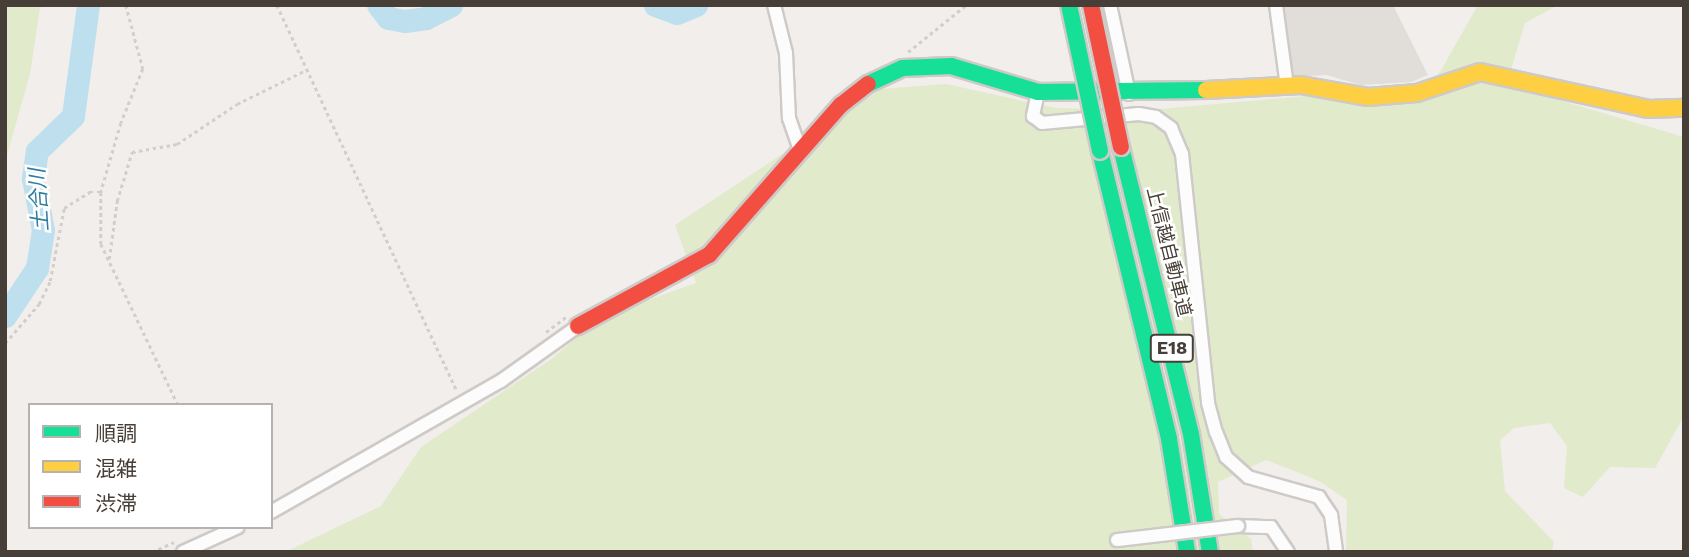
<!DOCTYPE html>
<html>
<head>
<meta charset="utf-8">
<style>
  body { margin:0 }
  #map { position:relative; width:1689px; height:557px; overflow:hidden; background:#f1eeeb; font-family:"Work Sans","Noto Sans JP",sans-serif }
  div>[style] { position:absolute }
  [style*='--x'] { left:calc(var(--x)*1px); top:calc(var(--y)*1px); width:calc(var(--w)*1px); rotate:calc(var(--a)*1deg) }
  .industrial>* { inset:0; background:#e1ddd9 }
  .green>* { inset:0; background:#e2eacc }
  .river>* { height:23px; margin:-11.5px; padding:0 11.5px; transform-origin:11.5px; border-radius:11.5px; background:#bddfee }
  .path>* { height:2.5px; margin-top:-1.25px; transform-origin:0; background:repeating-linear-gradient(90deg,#d1cecc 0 3.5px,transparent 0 7px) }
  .roads { filter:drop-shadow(2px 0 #cdcac7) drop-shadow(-2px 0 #cdcac7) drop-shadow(0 2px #cdcac7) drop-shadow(0 -2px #cdcac7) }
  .street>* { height:12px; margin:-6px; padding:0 6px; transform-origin:6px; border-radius:6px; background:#fdfcfc }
  .fast>* { height:16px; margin:-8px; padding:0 8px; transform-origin:8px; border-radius:8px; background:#16e098 }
  .slow>* { height:16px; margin:-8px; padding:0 8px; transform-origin:8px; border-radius:8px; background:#ffcf43 }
  .jam>* { height:16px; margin:-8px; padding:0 8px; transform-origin:8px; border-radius:8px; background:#f24e42 }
  .bridges { filter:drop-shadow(2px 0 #cdcac7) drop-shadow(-2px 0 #cdcac7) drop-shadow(0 2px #cdcac7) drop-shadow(0 -2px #cdcac7) }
  .street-bridge>* { height:12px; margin:-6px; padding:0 6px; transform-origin:6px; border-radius:6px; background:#fdfcfc }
  .fast-bridge>* { height:16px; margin:-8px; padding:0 8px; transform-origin:8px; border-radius:8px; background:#16e098 }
  .jam-bridge>* { height:16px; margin:-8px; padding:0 8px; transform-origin:8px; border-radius:8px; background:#f24e42 }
  span { translate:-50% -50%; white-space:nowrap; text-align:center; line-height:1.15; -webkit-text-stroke:5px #fff; paint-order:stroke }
  .shield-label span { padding:2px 5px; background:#fff; border:2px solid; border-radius:5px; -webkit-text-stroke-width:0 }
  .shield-label { font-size:18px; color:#473f37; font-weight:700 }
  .street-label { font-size:19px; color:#473f37 }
  .water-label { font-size:21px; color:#2f7da1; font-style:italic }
  .frame { position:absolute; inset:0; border:7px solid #473f37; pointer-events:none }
  .legend { position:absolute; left:28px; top:403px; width:245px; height:126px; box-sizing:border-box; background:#fff; border:2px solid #b5b2af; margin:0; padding:9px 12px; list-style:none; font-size:21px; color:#473f37 }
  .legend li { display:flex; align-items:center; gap:14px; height:35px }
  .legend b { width:35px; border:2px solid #b5b2af }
</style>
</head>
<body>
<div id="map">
  <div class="industrial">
    <div style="clip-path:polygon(1281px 5px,1393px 5px,1428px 75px,1411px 82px,1361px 85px,1326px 75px,1292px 77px)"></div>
  </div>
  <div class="green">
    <div style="clip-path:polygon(5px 5px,46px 5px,40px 8px,30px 74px,5px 162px)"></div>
    <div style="clip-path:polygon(1478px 5px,1558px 5px,1525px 23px,1512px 66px,1515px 87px,1684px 137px,1684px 416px,1655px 468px,1610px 467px,1583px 497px,1564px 488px,1567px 446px,1550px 423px,1514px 428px,1500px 440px,1505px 491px,1554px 542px,1552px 552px,1346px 552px,1347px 500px,1319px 481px,1266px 460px,1218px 482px,1219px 514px,1251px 539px,1253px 552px,285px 552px,381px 506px,421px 447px,550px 360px,603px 316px,696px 283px,675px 225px,881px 89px,946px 84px,1055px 108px,1148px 110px,1317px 95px,1414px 101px,1440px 72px)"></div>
  </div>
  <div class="river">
    <div style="--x:378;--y:5;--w:16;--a:52"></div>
    <div style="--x:388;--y:18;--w:17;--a:10"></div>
    <div style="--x:405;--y:21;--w:21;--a:-8"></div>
    <div style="--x:426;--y:18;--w:28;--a:-27"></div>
    <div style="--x:655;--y:5;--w:23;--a:20"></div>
    <div style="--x:677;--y:13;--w:21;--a:-23"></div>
    <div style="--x:5;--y:316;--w:58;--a:-56.3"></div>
    <div style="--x:37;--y:268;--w:38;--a:-81"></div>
    <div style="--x:43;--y:230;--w:53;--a:-100.9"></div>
    <div style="--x:33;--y:178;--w:27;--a:-82"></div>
    <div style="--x:37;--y:151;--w:50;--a:-44.2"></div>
    <div style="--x:73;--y:116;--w:112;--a:-82.3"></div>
  </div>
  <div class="path">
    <div style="--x:126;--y:5;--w:66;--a:75.1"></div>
    <div style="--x:143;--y:69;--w:58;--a:112.2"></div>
    <div style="--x:121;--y:123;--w:72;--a:106.2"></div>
    <div style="--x:101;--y:192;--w:52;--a:90"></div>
    <div style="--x:101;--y:244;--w:178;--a:64.4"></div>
    <div style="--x:277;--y:5;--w:426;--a:65"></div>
    <div style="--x:908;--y:52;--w:75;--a:-39"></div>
    <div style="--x:109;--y:259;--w:59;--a:-82.1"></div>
    <div style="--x:117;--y:201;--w:51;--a:-73"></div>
    <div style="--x:132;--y:152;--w:46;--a:-10.1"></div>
    <div style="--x:177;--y:144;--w:72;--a:-33.7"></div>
    <div style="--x:237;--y:104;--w:77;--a:-26.2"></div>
    <div style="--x:546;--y:332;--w:25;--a:-37"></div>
    <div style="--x:5;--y:343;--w:52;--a:-48.9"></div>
    <div style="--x:39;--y:304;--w:25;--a:-64"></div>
    <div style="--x:50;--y:281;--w:74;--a:-79.1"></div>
    <div style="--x:64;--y:208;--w:31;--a:-32"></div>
    <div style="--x:90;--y:192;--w:11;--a:0"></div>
    <div style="--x:152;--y:552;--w:24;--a:-24"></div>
  </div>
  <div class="roads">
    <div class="street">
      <div style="--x:774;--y:5;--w:49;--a:76"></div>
      <div style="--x:786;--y:53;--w:65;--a:87.4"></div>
      <div style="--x:789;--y:118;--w:34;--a:71"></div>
      <div style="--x:1110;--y:5;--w:91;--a:77.9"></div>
      <div style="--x:1276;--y:5;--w:82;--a:82.3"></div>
      <div style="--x:1038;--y:92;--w:25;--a:102"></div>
      <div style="--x:1033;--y:116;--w:11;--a:38"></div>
      <div style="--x:1042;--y:123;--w:97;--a:-5.3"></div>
      <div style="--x:1139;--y:114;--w:17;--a:10"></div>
      <div style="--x:1156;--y:117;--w:19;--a:36"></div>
      <div style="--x:1171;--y:128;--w:28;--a:67"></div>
      <div style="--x:1182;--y:154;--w:250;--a:84"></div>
      <div style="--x:1208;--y:403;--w:30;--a:75"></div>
      <div style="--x:1216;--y:432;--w:27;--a:68"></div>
      <div style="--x:1226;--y:457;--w:30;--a:42"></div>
      <div style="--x:1248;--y:477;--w:74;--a:15.7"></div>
      <div style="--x:1319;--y:497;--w:22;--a:56"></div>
      <div style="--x:1331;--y:515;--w:37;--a:82"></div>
      <div style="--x:271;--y:512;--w:265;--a:-29.7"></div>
      <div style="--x:501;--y:381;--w:95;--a:-35.5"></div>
      <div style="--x:1238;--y:526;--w:33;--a:2"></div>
      <div style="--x:1271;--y:527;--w:30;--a:56"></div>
      <div style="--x:183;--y:552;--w:60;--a:-24.4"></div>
    </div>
    <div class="fast">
      <div style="--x:868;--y:84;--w:38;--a:-25"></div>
      <div style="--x:903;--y:68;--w:48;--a:-2.4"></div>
      <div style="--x:951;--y:66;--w:91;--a:16.6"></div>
      <div style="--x:1038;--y:92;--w:168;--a:-0.7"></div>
      <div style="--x:1121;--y:147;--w:295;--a:76.3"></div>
      <div style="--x:1191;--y:434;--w:120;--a:80.9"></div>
      <div style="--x:1100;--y:151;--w:296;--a:76.5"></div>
      <div style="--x:1169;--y:439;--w:114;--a:80.9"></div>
    </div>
    <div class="slow">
      <div style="--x:1206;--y:90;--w:95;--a:-3"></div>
      <div style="--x:1301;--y:85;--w:68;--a:10.2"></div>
      <div style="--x:1368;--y:97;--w:49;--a:-4.7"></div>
      <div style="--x:1417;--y:93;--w:66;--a:-18.4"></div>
      <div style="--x:1480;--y:72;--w:172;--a:12.4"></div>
      <div style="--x:1648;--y:109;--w:36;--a:-2"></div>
    </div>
    <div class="jam">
      <div style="--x:578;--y:326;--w:149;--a:-28.5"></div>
      <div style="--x:709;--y:255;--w:200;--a:-48.7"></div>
      <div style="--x:841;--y:105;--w:34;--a:-38"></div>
    </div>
  </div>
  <div class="bridges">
    <div class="street-bridge">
      <div style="--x:1117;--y:540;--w:122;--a:-6.6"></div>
    </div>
    <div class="fast-bridge">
      <div style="--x:1069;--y:5;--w:149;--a:78"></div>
    </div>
    <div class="jam-bridge">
      <div style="--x:1091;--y:5;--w:145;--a:78.1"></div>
    </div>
  </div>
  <div class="shield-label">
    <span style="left:1172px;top:348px">E18</span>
  </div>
  <div class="street-label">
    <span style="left:1169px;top:252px;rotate:76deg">上信越自動車道</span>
  </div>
  <div class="water-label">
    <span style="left:39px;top:200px;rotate:-94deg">土合川</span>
  </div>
  <div class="frame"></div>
  <ul class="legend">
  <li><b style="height:9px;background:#16e098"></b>順調</li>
  <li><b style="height:9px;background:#ffcf43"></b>混雑</li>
  <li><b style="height:9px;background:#f24e42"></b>渋滞</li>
  </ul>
</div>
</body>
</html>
